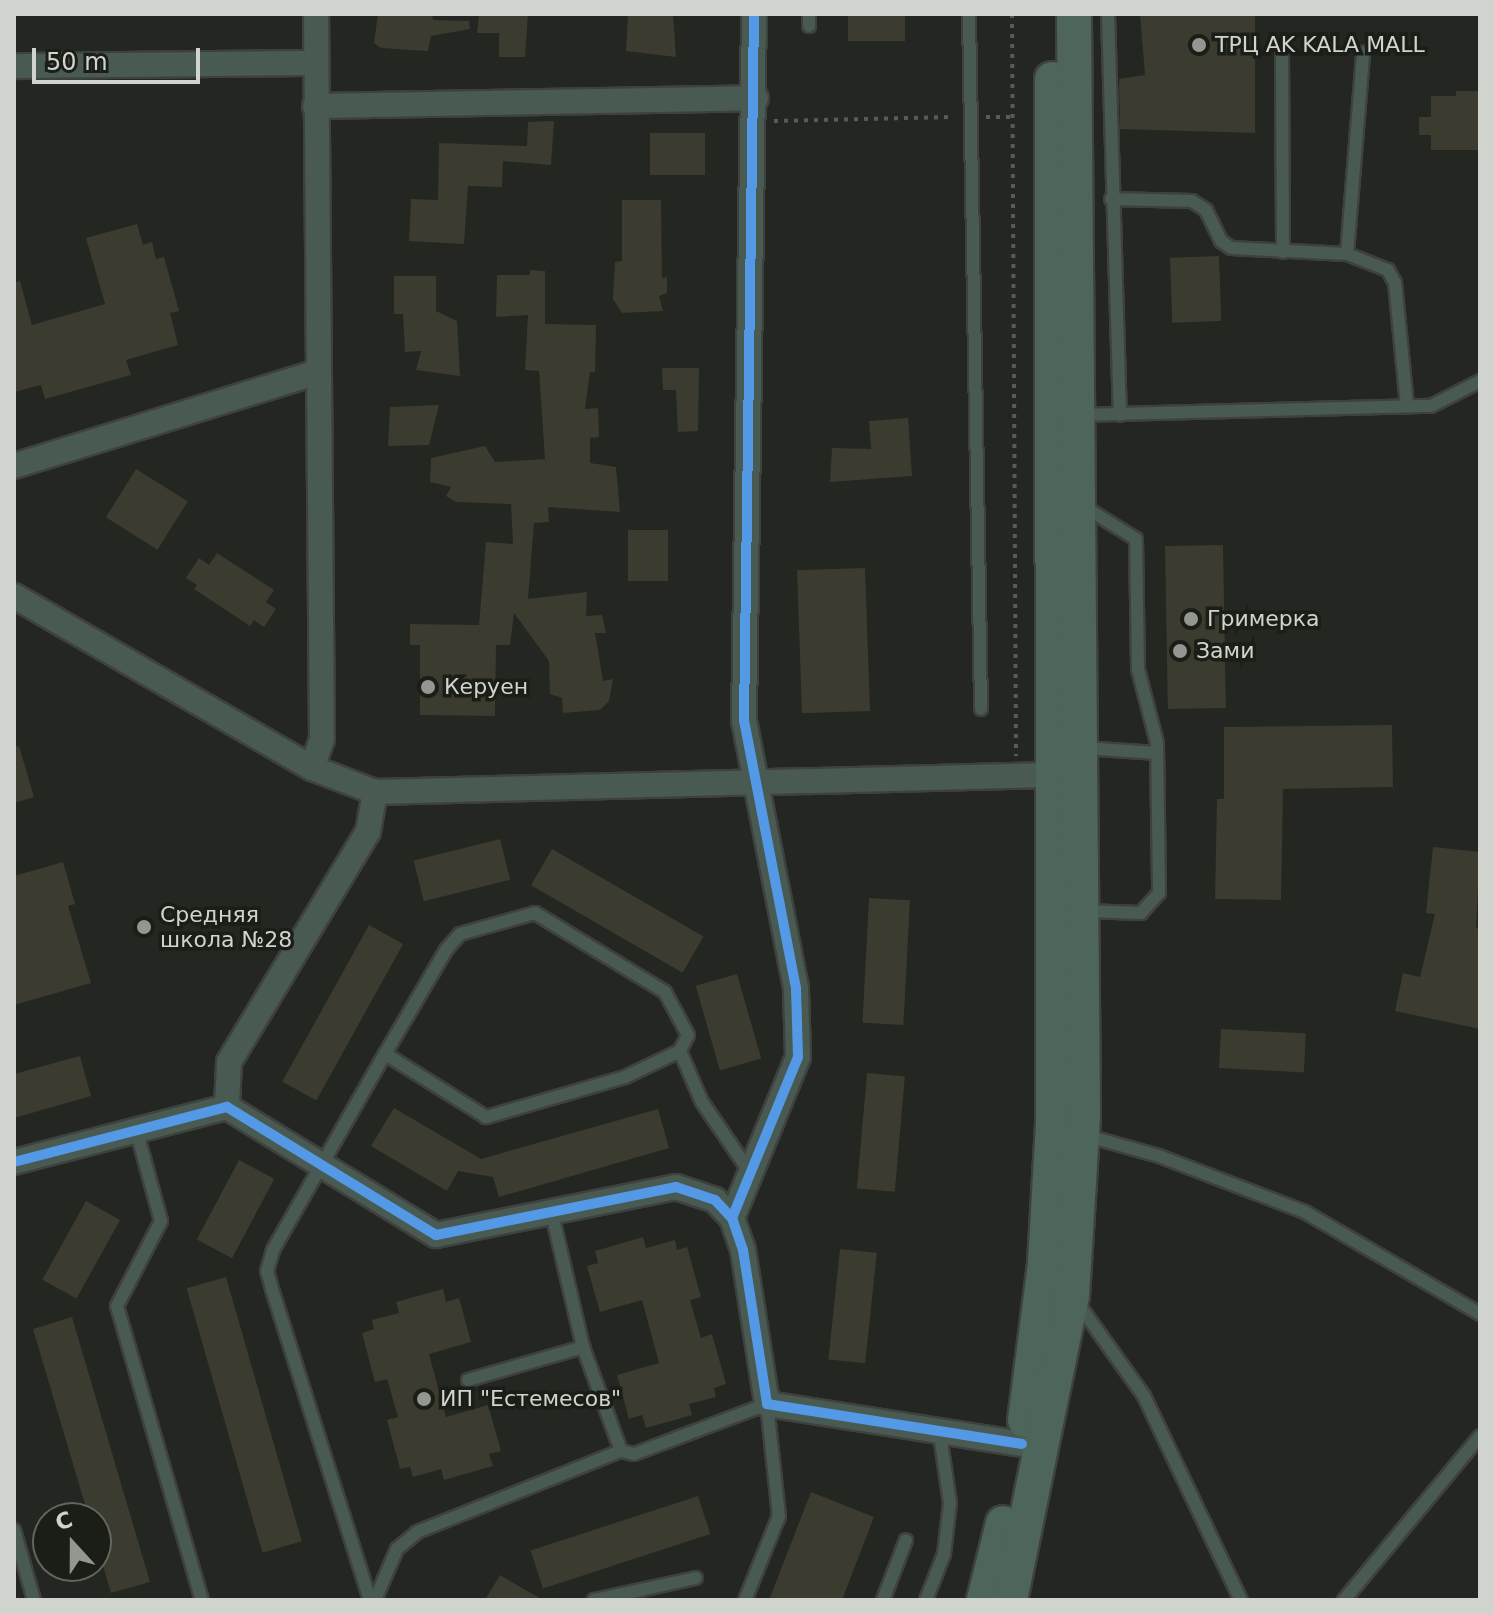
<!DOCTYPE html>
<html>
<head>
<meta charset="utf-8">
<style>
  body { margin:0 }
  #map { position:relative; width:1494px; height:1614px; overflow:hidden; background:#232621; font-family:"DejaVu Sans",sans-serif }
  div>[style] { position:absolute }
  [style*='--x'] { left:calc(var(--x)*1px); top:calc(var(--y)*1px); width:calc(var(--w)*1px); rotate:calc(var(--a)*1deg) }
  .building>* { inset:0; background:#3b3b30; transform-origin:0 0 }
  .path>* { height:4px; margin-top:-2px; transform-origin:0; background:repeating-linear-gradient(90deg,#535e58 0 4px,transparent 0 10px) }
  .roads { filter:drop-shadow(2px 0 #3f413e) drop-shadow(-2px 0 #3f413e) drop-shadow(0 2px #3f413e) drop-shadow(0 -2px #3f413e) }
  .lane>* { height:12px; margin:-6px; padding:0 6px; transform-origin:6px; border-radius:6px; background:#485a51 }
  .street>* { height:24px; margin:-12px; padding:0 12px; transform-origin:12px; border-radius:12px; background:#485a51 }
  .secondary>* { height:34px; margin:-17px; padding:0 17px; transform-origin:17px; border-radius:17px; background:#4e655b }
  .cycleway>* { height:10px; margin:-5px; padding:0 5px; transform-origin:5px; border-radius:5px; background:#5399e6 }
  .dots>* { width:22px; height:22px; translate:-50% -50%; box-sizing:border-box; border:4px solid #1a1e17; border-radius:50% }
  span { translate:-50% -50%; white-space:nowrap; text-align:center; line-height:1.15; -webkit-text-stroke:7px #1a1e17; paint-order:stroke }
  .poi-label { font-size:22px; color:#d0d3ce }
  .left { translate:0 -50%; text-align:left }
  .frame { position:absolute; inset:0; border:16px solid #d0d3ce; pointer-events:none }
  .north { position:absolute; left:32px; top:1502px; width:80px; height:80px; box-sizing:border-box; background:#1a1e17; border:2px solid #636660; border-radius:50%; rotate:339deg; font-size:22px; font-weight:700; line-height:32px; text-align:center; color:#d0d3ce }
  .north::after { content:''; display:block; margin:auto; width:28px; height:36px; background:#939691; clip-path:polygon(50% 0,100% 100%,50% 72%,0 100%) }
  .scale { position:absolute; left:32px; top:48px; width:168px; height:36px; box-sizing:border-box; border:4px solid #d0d3ce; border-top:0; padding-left:10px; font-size:24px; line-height:28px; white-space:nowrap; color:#d0d3ce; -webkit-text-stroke:6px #1a1e17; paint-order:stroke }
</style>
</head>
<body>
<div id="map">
  <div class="building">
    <div style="clip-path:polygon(378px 14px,432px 14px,433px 20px,469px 21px,470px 29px,431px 36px,428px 51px,381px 48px,374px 43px)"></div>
    <div style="clip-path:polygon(479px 14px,528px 14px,525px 57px,499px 57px,499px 33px,477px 33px)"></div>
    <div style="clip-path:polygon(628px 14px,673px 14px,676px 57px,626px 51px)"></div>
    <div style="left:848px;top:14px;width:57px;height:27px"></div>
    <div style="clip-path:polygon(1140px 14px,1255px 14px,1255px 133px,1120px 129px,1119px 79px,1145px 75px)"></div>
    <div style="clip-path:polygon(1456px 91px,1480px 91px,1480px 150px,1431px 150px,1431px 135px,1419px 135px,1419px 117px,1431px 117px,1431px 96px,1456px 96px)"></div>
    <div style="clip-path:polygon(554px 121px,551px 165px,503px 161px,502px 187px,468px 186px,464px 244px,409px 241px,411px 199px,438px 200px,439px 143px,527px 146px,528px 122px)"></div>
    <div style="left:650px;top:133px;width:55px;height:42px"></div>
    <div style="clip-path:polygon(622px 200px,661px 200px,662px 278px,667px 277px,667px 293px,659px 296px,663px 311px,622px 313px,613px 299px,615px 262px,622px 261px)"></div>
    <div style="clip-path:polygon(137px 224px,143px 245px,152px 242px,156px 259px,164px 257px,179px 311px,170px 313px,178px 345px,126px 360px,131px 375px,45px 399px,41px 385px,14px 392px,14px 282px,20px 281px,32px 325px,105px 304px,86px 238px)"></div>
    <div style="left:1219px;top:256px;width:65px;height:49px;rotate:88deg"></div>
    <div style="clip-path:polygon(530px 270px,545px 271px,545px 324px,596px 325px,595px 372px,590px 372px,585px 409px,598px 408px,599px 437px,590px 438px,590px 463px,616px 467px,620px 512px,548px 507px,549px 522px,534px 523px,528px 599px,587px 592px,586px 616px,602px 615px,606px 633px,595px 633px,603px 681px,613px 679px,609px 701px,600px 710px,563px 713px,562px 698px,550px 694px,549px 661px,514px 613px,510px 645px,496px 645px,495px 716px,420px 715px,420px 645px,410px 645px,410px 624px,479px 625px,486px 542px,513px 544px,511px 504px,456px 502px,446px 496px,451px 487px,430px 482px,431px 458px,485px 446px,495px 462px,545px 459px,539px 371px,525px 370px,528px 315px,496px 317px,497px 275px,530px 275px)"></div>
    <div style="clip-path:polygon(394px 276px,436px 276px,436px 311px,457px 321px,460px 376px,416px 370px,421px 351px,405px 352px,403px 314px,394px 314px)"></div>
    <div style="clip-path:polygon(662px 368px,699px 368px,698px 431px,678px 432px,676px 390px,663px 390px)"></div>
    <div style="clip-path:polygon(439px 405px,429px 445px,388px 446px,390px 407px)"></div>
    <div style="clip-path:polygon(908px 418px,912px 476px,830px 482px,832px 448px,871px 449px,869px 421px)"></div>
    <div style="left:136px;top:469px;width:61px;height:57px;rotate:32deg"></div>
    <div style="left:628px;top:530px;width:40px;height:51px"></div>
    <div style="left:1223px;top:545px;width:163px;height:58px;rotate:89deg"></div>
    <div style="clip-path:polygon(217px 553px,274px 590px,266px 602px,276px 609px,264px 627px,254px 620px,250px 626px,194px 589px,197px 585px,186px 578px,199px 558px,209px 565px)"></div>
    <div style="left:865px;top:568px;width:143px;height:68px;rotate:88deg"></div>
    <div style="clip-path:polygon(1392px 725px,1393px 787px,1283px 789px,1281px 900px,1215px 899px,1217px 799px,1224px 799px,1224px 727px)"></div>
    <div style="clip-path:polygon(19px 746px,34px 797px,14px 803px,14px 747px)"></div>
    <div style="left:500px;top:839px;width:42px;height:89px;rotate:76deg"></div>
    <div style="clip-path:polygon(1433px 847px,1480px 852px,1476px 928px,1480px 929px,1480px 1029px,1395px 1011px,1403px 973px,1420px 977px,1435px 914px,1426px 913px)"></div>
    <div style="left:552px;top:849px;width:175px;height:42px;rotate:30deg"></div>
    <div style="clip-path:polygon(63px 862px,75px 904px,68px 906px,91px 983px,14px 1005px,14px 876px)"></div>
    <div style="left:869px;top:898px;width:41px;height:125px;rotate:3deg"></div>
    <div style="left:369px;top:925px;width:39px;height:179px;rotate:29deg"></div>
    <div style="left:737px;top:974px;width:88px;height:43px;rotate:74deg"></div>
    <div style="left:1221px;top:1029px;width:85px;height:39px;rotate:3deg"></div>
    <div style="clip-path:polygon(80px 1056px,91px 1096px,14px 1118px,14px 1074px)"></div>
    <div style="left:867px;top:1073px;width:38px;height:116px;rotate:5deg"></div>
    <div style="clip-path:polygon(394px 1108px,481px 1159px,658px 1109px,669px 1148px,499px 1197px,493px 1177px,458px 1171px,447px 1191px,371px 1146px)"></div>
    <div style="left:239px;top:1160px;width:40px;height:90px;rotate:28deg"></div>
    <div style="left:86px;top:1201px;width:39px;height:90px;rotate:29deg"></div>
    <div style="clip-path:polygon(643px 1237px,646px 1248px,675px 1240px,677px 1250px,687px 1247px,701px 1297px,690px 1300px,701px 1338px,712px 1334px,726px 1384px,714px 1388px,716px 1397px,689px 1404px,692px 1415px,646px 1428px,642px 1415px,629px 1419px,617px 1375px,659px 1363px,642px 1300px,600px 1312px,587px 1266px,598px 1263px,595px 1251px)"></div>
    <div style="left:840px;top:1249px;width:37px;height:111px;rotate:6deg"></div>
    <div style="left:226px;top:1277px;width:275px;height:41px;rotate:74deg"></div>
    <div style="clip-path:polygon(443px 1289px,446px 1302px,459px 1298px,471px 1342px,429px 1354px,446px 1417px,488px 1405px,501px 1451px,489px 1454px,493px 1466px,444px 1480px,441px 1469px,413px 1477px,410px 1467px,400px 1469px,387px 1420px,398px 1417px,387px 1379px,375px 1382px,362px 1333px,374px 1329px,372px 1320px,399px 1313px,396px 1302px)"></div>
    <div style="clip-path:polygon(72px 1317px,150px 1582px,111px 1593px,96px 1542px,96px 1518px,89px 1518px,33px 1329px)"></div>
    <div style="clip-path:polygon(811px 1492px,874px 1517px,842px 1600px,769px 1600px)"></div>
    <div style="left:698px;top:1496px;width:40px;height:176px;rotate:72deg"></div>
    <div style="clip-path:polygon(500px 1575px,543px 1600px,485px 1600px)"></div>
  </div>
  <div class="path">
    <div style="--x:1012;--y:14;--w:742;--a:89.69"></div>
    <div style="--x:986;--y:117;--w:26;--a:0"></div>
    <div style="--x:774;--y:121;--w:179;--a:-1.3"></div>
  </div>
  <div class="roads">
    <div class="lane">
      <div style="--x:809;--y:14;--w:12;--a:90"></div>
      <div style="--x:969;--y:14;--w:695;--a:89.01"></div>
      <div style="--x:1108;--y:14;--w:401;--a:88.3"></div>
      <div style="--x:1282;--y:53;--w:199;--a:89.7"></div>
      <div style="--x:1111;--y:199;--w:81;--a:1.4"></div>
      <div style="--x:1192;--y:201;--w:17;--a:33"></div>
      <div style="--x:1206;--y:210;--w:34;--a:64"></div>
      <div style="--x:1221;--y:241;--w:12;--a:35"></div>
      <div style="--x:1231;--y:248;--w:116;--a:3"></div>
      <div style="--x:1347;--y:254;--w:44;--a:21.3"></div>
      <div style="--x:1388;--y:270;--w:15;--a:62"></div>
      <div style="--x:1395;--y:283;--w:124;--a:84.4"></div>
      <div style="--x:1347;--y:254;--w:202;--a:-85.4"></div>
      <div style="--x:1079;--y:415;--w:352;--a:-1.5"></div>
      <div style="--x:1431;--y:406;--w:55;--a:-27"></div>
      <div style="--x:1083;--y:506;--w:62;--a:31.9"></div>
      <div style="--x:1136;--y:539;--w:130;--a:89.1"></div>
      <div style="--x:1138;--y:669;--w:76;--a:75.6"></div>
      <div style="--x:1157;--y:743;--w:150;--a:89.2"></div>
      <div style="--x:1159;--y:893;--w:27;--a:132"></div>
      <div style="--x:1141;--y:913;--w:56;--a:-178"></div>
      <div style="--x:1084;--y:748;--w:73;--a:3.9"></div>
      <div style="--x:680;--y:1051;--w:56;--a:66.7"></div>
      <div style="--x:702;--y:1102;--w:83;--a:55.7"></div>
      <div style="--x:136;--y:1129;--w:95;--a:74.8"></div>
      <div style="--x:161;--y:1221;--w:96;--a:117.4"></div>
      <div style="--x:117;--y:1306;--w:306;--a:73.9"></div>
      <div style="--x:1084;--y:1135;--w:78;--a:15.6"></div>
      <div style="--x:1159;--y:1156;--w:156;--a:21"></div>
      <div style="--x:1305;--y:1212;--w:203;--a:30.2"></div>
      <div style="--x:1077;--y:1302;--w:115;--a:54.5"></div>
      <div style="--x:1144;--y:1396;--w:226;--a:64.6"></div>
      <div style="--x:583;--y:1347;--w:111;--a:69.9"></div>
      <div style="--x:621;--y:1451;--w:13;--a:13"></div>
      <div style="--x:634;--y:1454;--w:142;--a:-20.6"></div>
      <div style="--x:767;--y:1404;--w:113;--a:83.9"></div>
      <div style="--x:779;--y:1516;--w:91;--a:112"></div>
      <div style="--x:468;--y:1380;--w:120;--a:-16"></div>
      <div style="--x:583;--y:1347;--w:141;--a:-103.1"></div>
      <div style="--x:14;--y:1530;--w:73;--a:74.1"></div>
      <div style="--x:370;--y:1600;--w:322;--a:-107.5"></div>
      <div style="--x:273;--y:1293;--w:23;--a:-105"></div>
      <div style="--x:267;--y:1271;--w:22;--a:-74"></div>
      <div style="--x:273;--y:1250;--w:226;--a:-60.3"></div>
      <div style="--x:385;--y:1054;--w:121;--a:-59.6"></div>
      <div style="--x:446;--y:950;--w:21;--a:-49"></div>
      <div style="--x:460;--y:934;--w:78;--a:-15.6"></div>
      <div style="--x:535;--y:913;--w:152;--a:31.3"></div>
      <div style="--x:665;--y:992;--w:49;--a:61.9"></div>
      <div style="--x:688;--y:1035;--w:18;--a:117"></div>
      <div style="--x:680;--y:1051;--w:61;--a:154.7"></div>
      <div style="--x:625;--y:1077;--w:145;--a:163.9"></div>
      <div style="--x:486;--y:1117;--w:119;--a:-148"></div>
      <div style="--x:375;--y:1600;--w:56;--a:-66.7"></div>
      <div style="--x:397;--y:1549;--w:26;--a:-40"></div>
      <div style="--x:417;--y:1532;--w:219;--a:-21.7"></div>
      <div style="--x:594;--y:1600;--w:104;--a:-12.2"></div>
      <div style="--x:883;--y:1600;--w:64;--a:-69"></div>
      <div style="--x:926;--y:1600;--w:49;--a:-68.6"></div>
      <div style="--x:944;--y:1554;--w:51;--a:-83.3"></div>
      <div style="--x:950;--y:1503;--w:69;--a:-98.4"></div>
      <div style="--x:1344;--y:1600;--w:213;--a:-50.3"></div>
    </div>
    <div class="street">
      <div style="--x:14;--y:66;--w:302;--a:-0.6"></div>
      <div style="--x:315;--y:106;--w:441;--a:-1"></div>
      <div style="--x:14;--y:466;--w:318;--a:-17.2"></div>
      <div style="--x:14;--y:596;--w:344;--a:30"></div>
      <div style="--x:312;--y:768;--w:67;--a:20.9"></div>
      <div style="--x:375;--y:792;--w:674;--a:-1.44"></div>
      <div style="--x:312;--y:768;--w:31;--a:-71"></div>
      <div style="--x:322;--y:739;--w:725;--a:-90.47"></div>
      <div style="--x:227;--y:1107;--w:45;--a:-87.5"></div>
      <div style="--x:229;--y:1062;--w:269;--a:-58.9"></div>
      <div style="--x:368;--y:832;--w:41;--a:-80.1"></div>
      <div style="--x:14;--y:1162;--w:220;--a:-14.5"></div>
      <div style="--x:227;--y:1107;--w:245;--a:31.5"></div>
      <div style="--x:436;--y:1235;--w:245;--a:-11.3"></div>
      <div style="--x:676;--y:1187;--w:41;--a:18.4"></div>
      <div style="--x:715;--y:1200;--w:25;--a:47"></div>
      <div style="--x:732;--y:1218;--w:34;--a:71"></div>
      <div style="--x:743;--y:1250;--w:156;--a:81.1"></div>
      <div style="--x:767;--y:1404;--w:258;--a:8.9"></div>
      <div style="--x:732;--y:1218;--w:174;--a:-67.7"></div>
      <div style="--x:798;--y:1057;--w:69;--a:-91.7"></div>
      <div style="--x:796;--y:988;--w:273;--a:-101"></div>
      <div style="--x:744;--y:720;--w:706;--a:-89.19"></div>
    </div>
    <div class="secondary">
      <div style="--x:1025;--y:1420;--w:158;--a:-82.7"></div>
      <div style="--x:1045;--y:1263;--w:138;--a:-86.7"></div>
      <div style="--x:1053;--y:1125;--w:1046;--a:-90.05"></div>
      <div style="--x:984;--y:1600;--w:79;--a:-76.1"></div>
      <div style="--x:1010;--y:1600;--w:310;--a:-78.5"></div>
      <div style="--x:1072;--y:1296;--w:181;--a:-86.5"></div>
      <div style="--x:1083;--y:1115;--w:1101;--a:-90.47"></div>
    </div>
  </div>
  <div class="cycleway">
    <div style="--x:14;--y:1162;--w:220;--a:-14.5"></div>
    <div style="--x:227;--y:1107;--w:245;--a:31.5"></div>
    <div style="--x:436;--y:1235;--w:245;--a:-11.3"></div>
    <div style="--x:676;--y:1187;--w:41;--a:18.4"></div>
    <div style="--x:715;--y:1200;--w:25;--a:47"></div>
    <div style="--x:732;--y:1218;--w:34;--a:71"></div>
    <div style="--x:743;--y:1250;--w:156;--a:81.1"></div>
    <div style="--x:767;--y:1404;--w:258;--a:8.9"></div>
    <div style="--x:732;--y:1218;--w:174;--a:-67.7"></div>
    <div style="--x:798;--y:1057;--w:69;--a:-91.7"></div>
    <div style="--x:796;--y:988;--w:273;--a:-101"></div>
    <div style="--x:744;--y:720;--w:706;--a:-89.19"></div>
  </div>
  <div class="dots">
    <div style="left:1199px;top:45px;background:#939691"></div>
    <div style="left:1191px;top:619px;background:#939691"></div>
    <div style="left:1180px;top:651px;background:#939691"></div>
    <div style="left:428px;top:687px;background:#939691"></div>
    <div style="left:144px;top:927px;background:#939691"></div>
    <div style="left:424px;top:1399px;background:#939691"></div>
  </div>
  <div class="poi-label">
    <span class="left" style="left:1215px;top:45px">ТРЦ AK KALA MALL</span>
    <span class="left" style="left:1207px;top:619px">Гримерка</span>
    <span class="left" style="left:1196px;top:651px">Зами</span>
    <span class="left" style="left:444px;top:687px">Керуен</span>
    <span class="left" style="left:160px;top:927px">Средняя<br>школа №28</span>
    <span class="left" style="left:440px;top:1399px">ИП "Естемесов"</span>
  </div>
  <div class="frame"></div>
  <div class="north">С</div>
  <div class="scale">50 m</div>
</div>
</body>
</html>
